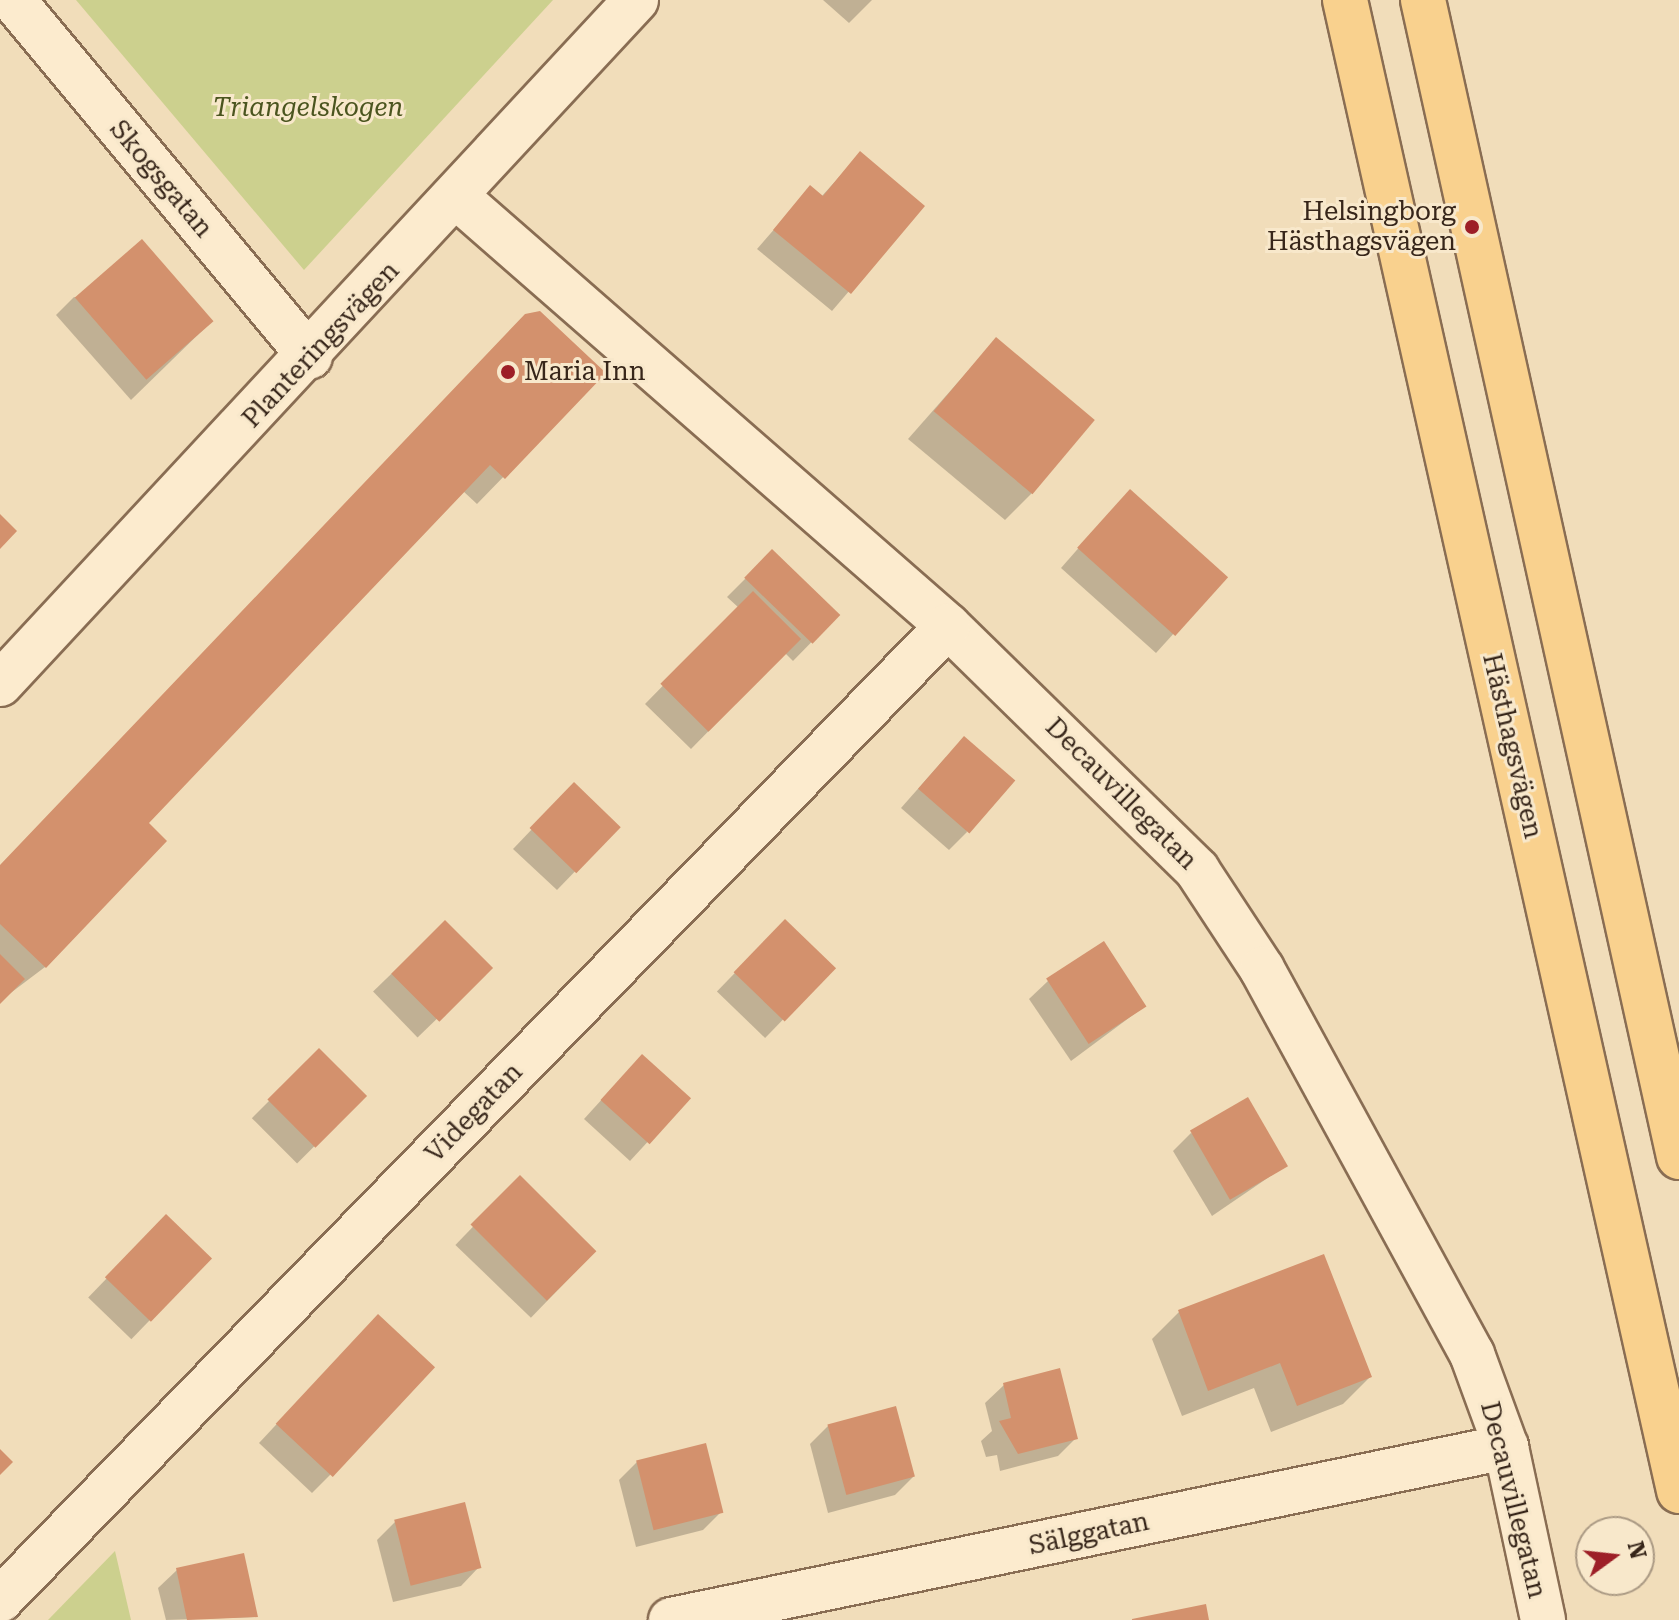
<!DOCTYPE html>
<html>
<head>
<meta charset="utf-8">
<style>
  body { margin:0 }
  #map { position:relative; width:1679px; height:1620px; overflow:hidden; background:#f1ddba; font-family:"Roboto Serif",serif }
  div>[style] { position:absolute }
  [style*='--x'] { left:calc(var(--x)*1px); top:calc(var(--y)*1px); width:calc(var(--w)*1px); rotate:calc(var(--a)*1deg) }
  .green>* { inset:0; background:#ccd08e }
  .shadow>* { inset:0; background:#0003; transform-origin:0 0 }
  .building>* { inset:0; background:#d3916d; transform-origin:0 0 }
  .roads { filter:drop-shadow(2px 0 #896d53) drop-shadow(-2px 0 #896d53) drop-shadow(0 2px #896d53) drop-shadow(0 -2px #896d53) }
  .minor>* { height:44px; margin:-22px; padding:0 22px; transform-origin:22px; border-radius:22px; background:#fcebce }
  .major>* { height:44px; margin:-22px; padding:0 22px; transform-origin:22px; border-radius:22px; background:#f9d18e }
  .dots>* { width:22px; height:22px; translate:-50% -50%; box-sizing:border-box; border:4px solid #f8e8cb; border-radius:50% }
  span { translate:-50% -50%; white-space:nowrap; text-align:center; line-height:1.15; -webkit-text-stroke:6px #f8e8cb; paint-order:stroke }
  .park-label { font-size:26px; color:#4b551f; font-style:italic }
  .street-label { font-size:26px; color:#37261a }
  .poi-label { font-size:26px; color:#37261a }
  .right { translate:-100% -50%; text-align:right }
  .left { translate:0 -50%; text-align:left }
  .north { position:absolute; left:1575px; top:1516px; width:80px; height:80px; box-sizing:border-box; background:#f8e8cb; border:2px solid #ab9a84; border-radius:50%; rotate:75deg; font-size:22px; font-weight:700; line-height:32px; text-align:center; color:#37261a }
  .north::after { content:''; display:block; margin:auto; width:28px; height:36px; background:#9d1f27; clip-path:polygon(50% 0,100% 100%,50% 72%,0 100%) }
</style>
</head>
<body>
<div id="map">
  <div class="green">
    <div style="clip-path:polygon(76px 0,553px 0,304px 270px)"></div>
    <div style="clip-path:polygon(115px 1551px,131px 1620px,48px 1620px)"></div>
  </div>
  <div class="shadow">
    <div style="clip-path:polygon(823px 0,872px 0,849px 23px)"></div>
    <div style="clip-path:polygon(860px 154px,922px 206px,832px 311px,757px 249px,810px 188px,821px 197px)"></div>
    <div style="clip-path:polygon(74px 297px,211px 322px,131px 400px,56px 315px)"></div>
    <div style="clip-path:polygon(996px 339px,1032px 493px,1005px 520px,908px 439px)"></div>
    <div style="clip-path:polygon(498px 344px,603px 374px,477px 504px,463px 491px,146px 823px,45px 967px,0 1001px,0 867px)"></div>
    <div style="clip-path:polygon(1112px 510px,1225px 577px,1156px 653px,1061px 568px)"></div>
    <div style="clip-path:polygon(772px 552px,838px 615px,793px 661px,785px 653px,691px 749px,645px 704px,739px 608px,727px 597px)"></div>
    <div style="clip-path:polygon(946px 757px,967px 832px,949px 850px,901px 808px)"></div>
    <div style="clip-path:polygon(557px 803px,618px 827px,557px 890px,513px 849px)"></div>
    <div style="left:785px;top:921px;width:67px;height:98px;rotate:44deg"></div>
    <div style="left:445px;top:922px;width:64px;height:100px;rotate:46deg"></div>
    <div style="clip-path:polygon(1048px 981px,1145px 1006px,1071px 1061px,1029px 999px)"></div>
    <div style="left:319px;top:1051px;width:64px;height:95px;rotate:45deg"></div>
    <div style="clip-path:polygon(624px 1075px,688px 1098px,630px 1161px,584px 1119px)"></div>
    <div style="clip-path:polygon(1191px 1133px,1285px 1166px,1212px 1216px,1173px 1151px)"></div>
    <div style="left:520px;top:1178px;width:105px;height:93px;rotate:44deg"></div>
    <div style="left:166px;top:1217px;width:60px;height:112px;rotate:44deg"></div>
    <div style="clip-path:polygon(1179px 1312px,1370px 1377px,1343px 1404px,1271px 1432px,1254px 1388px,1182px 1416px,1152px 1339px)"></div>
    <div style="clip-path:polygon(360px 1335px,330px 1475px,312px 1493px,259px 1443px)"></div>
    <div style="clip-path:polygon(1004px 1385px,1076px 1438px,1058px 1456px,1000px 1471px,997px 1455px,986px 1457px,981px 1441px,992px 1431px,985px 1403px)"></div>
    <div style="clip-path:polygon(828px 1426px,913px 1477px,895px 1495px,828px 1513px,810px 1444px)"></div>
    <div style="clip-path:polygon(637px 1462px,721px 1512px,703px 1530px,636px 1547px,619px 1480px)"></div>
    <div style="clip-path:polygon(395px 1522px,479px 1567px,461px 1586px,393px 1602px,377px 1540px)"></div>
    <div style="clip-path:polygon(177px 1570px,256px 1617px,166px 1620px,158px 1588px)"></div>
  </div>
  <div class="building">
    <div style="clip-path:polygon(860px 151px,925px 206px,851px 294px,773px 230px,810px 185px,823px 196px)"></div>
    <div style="left:142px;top:239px;width:109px;height:89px;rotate:49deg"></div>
    <div style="clip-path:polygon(540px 311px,606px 373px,505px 479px,490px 465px,149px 823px,167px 841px,46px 968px,0 924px,0 865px,525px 314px)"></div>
    <div style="left:996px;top:337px;width:129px;height:97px;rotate:40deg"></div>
    <div style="left:1130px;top:489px;width:132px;height:79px;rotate:42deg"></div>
    <div style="clip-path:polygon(0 514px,17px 531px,0 549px)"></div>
    <div style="left:772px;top:549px;width:95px;height:40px;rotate:44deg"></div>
    <div style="left:753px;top:591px;width:68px;height:131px;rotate:45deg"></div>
    <div style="left:964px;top:736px;width:68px;height:70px;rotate:41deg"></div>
    <div style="left:574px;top:782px;width:65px;height:64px;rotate:44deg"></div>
    <div style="left:785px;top:919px;width:71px;height:74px;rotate:44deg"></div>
    <div style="left:445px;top:920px;width:68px;height:76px;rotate:45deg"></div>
    <div style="left:1104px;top:941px;width:78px;height:69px;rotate:57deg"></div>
    <div style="clip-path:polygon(0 954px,25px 979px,0 1004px)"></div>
    <div style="left:319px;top:1048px;width:68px;height:73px;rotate:45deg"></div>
    <div style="left:642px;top:1054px;width:66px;height:62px;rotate:42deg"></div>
    <div style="left:1248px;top:1097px;width:80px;height:67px;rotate:60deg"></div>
    <div style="left:520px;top:1175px;width:108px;height:70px;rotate:45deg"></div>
    <div style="left:166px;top:1214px;width:64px;height:88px;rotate:44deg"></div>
    <div style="clip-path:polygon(1324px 1254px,1372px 1377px,1297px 1406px,1280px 1363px,1208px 1391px,1178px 1310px)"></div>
    <div style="left:378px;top:1314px;width:78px;height:150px;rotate:43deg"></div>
    <div style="clip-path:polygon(1060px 1368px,1078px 1439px,1018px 1454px,999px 1421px,1011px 1418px,1003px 1383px)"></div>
    <div style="left:896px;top:1406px;width:73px;height:71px;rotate:75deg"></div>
    <div style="left:706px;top:1443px;width:72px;height:72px;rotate:76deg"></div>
    <div style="clip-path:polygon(0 1449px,13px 1462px,0 1475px)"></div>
    <div style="left:465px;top:1502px;width:68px;height:73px;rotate:76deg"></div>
    <div style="clip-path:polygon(244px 1553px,258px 1617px,187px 1620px,176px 1568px)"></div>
    <div style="clip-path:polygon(1206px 1604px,1209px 1620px,1132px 1620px,1132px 1619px)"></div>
  </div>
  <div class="roads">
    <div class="minor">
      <div style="--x:13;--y:0;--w:464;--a:50.2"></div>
      <div style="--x:458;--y:198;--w:651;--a:41.14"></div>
      <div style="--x:948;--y:626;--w:349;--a:44.4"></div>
      <div style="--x:1197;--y:870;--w:118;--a:56.7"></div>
      <div style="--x:1262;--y:969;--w:439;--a:61.4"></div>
      <div style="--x:1472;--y:1354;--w:99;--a:69.9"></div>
      <div style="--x:1506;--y:1447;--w:177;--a:77.9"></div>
      <div style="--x:0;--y:684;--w:934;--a:-47.08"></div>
      <div style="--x:0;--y:1600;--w:1359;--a:-45.78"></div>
      <div style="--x:671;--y:1620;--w:853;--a:-11.71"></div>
    </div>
    <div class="major">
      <div style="--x:1345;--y:0;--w:1528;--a:77.37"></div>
      <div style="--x:1423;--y:0;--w:1185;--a:77.52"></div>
    </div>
  </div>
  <div class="dots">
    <div style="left:1472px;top:227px;background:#9d1f27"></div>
    <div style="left:508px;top:372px;background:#9d1f27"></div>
  </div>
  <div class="park-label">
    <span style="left:308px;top:108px">Triangelskogen</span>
  </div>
  <div class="street-label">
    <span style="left:161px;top:179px;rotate:50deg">Skogsgatan</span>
    <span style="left:321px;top:345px;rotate:-47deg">Planteringsvägen</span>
    <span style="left:1512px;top:746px;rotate:77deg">Hästhagsvägen</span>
    <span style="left:1121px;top:794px;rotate:45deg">Decauvillegatan</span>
    <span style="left:474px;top:1113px;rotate:-46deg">Videgatan</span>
    <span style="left:1513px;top:1500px;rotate:76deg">Decauvillegatan</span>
    <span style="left:1089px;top:1534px;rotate:-12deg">Sälggatan</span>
  </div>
  <div class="poi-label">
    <span class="right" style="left:1456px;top:227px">Helsingborg<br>Hästhagsvägen</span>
    <span class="left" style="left:524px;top:372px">Maria Inn</span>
  </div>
  <div class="north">N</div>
</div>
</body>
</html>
